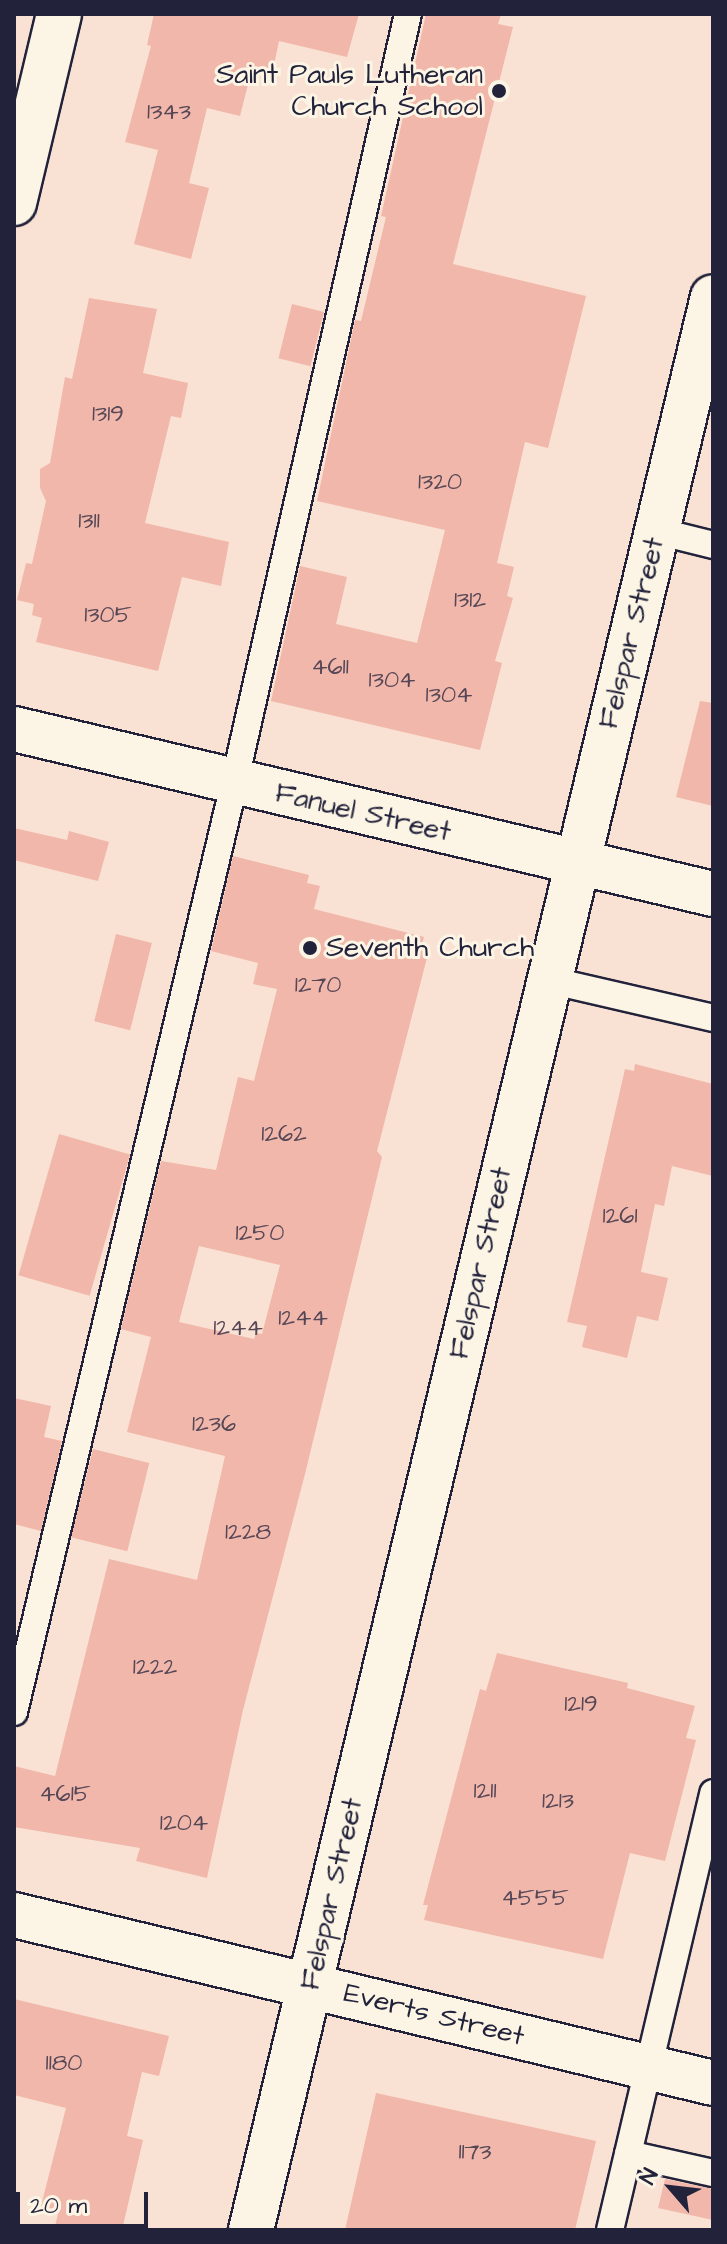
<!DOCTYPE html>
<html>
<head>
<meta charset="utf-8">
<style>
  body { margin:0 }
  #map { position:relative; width:727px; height:2244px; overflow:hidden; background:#f9e2d3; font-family:"Architects Daughter",sans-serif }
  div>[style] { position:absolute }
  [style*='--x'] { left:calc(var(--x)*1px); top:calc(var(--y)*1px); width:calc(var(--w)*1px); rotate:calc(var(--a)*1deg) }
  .building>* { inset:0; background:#f1b7aa; transform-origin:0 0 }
  .roads { filter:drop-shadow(2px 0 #22223b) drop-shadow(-2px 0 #22223b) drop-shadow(0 2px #22223b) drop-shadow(0 -2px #22223b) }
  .lane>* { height:26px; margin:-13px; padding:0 13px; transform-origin:13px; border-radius:13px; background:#fcf5e5 }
  .street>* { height:44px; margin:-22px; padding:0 22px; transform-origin:22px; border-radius:22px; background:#fcf5e5 }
  .secondary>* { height:44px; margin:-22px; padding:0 22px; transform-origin:22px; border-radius:22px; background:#fcf5e5 }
  .dots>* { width:22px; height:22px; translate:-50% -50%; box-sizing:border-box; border:4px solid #fcf5e5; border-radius:50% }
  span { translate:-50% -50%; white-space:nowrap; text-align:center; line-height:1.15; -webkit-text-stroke:6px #fcf5e5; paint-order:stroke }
  .number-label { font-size:24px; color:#564757 }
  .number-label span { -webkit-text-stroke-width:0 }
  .poi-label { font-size:28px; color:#22223b }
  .right { translate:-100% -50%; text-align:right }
  .left { translate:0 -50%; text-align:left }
  .street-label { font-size:28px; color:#22223b }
  .frame { position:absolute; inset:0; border:16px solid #22223b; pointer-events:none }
  .north { position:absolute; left:631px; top:2148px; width:80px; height:80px; -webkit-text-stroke:6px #fcf5e5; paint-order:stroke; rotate:298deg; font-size:22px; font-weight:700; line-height:32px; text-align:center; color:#22223b }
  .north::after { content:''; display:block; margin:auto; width:28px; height:36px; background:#22223b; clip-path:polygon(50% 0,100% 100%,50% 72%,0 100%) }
  .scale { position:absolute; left:16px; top:2192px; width:132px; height:36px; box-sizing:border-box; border:4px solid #22223b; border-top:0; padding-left:10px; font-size:24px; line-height:28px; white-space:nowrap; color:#22223b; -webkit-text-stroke:6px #fcf5e5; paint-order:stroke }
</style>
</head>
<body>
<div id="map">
  <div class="building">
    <div style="clip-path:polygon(154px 14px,359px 14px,347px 57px,279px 41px,272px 74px,252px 69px,240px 116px,207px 108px,189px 183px,209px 188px,191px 259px,134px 244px,158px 150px,125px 142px,151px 46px,147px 45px)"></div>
    <div style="clip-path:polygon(426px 14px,501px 14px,498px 24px,513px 27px,453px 264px,586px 296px,548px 448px,525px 442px,497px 563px,514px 567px,507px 596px,513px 598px,495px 661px,502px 663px,480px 750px,271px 701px,300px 566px,347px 577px,336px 624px,417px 643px,445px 530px,317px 501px,355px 320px,361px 321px,386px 217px,381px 216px)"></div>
    <div style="clip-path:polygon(89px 298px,157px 309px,143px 373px,188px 383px,181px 418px,171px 416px,145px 523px,229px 542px,221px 586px,182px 577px,158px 671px,36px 642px,42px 618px,32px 615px,34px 604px,17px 600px,26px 563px,32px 564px,46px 501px,40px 488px,40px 469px,50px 463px,65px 377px,72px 379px)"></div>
    <div style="left:292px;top:304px;width:33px;height:56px;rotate:14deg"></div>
    <div style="clip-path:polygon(700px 701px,713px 703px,713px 806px,676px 797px)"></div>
    <div style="clip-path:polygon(14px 828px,67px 840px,69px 831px,109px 842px,98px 881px,14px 860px)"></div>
    <div style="clip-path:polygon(evenodd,233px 856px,309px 875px,307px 883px,320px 886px,314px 909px,424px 937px,421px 948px,429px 950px,377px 1151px,382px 1157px,305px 1474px,243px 1710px,207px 1878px,136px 1861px,140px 1848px,14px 1827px,14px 1766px,55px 1776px,109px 1559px,197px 1580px,225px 1456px,127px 1432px,151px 1337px,121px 1329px,161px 1161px,216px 1170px,238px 1077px,254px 1081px,277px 989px,253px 984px,258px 963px,211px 951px,233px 856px,199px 1246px,280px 1265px,262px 1334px,256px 1333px,254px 1339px,179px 1322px,199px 1246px)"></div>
    <div style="left:116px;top:934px;width:37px;height:90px;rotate:14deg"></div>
    <div style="clip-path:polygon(635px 1064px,713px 1084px,713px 1176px,672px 1166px,664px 1206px,655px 1204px,641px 1272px,668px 1278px,658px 1321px,637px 1316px,627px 1358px,582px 1347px,587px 1326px,567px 1322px,625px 1069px,634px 1071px)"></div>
    <div style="left:59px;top:1134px;width:74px;height:147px;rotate:16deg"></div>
    <div style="clip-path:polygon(14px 1398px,51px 1406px,44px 1437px,62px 1441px,41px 1531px,14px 1524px)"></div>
    <div style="left:93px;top:1449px;width:58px;height:91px;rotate:14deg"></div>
    <div style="clip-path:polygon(497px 1653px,628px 1683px,627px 1688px,695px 1706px,686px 1738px,696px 1740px,665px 1861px,630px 1853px,603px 1959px,424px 1920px,428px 1905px,423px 1905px,480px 1689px,486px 1691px)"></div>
    <div style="clip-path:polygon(14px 1999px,169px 2036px,159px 2076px,142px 2072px,127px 2136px,143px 2140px,122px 2230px,54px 2230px,59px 2210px,41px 2206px,66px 2108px,14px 2095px)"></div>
    <div style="clip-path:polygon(376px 2093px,596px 2141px,575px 2230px,345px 2230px)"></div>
    <div style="clip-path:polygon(665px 2179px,713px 2189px,713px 2220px,658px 2208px)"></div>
  </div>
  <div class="roads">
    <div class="lane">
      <div style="--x:657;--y:531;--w:58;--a:14"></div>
      <div style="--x:549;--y:980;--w:168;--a:13"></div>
      <div style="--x:14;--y:1712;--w:954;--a:-76.66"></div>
      <div style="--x:234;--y:784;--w:789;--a:-77.27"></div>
      <div style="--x:628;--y:2154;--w:87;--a:12.6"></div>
      <div style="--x:610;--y:2230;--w:449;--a:-76.7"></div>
    </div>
    <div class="street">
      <div style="--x:14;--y:203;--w:194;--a:-76.6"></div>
      <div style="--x:14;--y:1915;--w:719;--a:13.51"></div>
      <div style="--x:251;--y:2230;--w:1987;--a:-76.56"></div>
    </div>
    <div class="secondary">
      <div style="--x:14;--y:729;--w:718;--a:13.28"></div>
    </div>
  </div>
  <div class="dots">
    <div style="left:499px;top:91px;background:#22223b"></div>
    <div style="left:310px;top:948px;background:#22223b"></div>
  </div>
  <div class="number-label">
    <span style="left:169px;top:113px">1343</span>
    <span style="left:108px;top:415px">1319</span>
    <span style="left:440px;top:483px">1320</span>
    <span style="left:89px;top:522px">1311</span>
    <span style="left:470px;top:601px">1312</span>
    <span style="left:108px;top:616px">1305</span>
    <span style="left:330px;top:668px">4611</span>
    <span style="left:392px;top:681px">1304</span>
    <span style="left:449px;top:696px">1304</span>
    <span style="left:318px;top:986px">1270</span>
    <span style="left:284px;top:1135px">1262</span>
    <span style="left:620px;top:1217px">1261</span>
    <span style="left:260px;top:1234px">1250</span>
    <span style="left:303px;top:1319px">1244</span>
    <span style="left:238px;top:1329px">1244</span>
    <span style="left:214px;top:1425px">1236</span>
    <span style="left:248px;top:1533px">1228</span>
    <span style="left:155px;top:1668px">1222</span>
    <span style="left:581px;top:1705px">1219</span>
    <span style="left:485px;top:1792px">1211</span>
    <span style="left:65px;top:1795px">4615</span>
    <span style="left:558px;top:1802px">1213</span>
    <span style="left:184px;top:1824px">1204</span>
    <span style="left:535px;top:1899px">4555</span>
    <span style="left:64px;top:2064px">1180</span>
    <span style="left:475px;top:2153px">1173</span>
  </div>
  <div class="poi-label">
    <span class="right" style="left:483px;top:91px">Saint Pauls Lutheran<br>Church School</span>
    <span class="left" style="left:326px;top:948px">Seventh Church</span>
  </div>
  <div class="street-label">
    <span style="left:632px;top:633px;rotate:-76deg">Felspar Street</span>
    <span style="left:363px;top:813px;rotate:13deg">Fanuel Street</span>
    <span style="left:481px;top:1263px;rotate:-77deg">Felspar Street</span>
    <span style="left:332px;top:1894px;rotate:-77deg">Felspar Street</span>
    <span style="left:434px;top:2015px;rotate:14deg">Everts Street</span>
  </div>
  <div class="frame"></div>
  <div class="north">N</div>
  <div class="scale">20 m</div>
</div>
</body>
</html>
